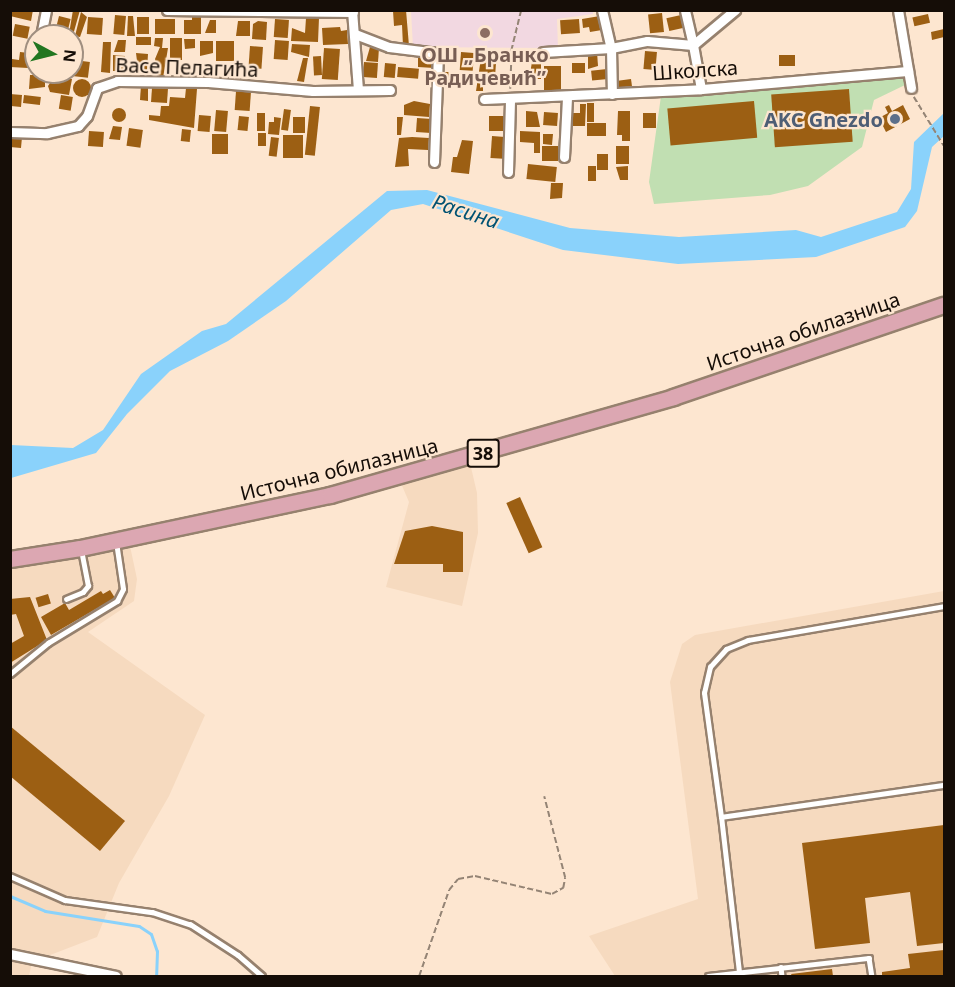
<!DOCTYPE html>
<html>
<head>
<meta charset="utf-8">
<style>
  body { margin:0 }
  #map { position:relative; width:955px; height:987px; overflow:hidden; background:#fde6d0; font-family:"Noto Sans",sans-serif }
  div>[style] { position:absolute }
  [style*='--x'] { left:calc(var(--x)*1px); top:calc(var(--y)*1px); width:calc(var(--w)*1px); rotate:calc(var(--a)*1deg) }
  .built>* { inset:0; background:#f6dabf }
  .education>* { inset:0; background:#f2d8e1 }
  .green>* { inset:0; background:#c1dfb2 }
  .water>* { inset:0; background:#8ad2fb }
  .stream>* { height:3px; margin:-1.5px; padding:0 1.5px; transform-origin:1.5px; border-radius:1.5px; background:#8ad2fb }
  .building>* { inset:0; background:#9c5f13; transform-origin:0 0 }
  .round { border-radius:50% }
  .path>* { height:1.5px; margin-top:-0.75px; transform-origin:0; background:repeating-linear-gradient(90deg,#948475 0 6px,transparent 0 9px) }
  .roads { filter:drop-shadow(2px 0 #96816e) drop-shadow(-2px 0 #96816e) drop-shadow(0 2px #96816e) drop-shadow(0 -2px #96816e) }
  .lane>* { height:4.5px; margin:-2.25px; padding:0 2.25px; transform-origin:2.25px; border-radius:2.25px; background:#fff }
  .street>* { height:9px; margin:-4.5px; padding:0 4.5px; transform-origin:4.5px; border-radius:4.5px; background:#fff }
  .primary>* { height:15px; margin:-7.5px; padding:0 7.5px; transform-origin:7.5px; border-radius:7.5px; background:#dca7b2 }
  .dots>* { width:16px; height:16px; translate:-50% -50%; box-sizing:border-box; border:3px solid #fde6d0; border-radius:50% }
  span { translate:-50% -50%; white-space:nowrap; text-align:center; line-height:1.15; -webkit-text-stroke:4.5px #fde6d0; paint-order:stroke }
  .shield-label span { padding:2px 4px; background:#fde6d0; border:2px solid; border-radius:4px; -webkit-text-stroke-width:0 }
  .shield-label { font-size:18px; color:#150d07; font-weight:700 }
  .education-label { font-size:20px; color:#785e54; font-weight:700 }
  .street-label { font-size:20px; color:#150d07 }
  .service-label { font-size:20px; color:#4e5e75; font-weight:700 }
  .right { translate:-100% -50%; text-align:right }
  .water-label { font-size:21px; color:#005273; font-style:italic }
  .frame { position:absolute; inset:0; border:12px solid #150d07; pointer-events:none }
  .north { position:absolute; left:24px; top:24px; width:60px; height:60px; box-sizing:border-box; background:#fde6d0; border:2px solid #a08f80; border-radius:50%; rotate:97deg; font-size:16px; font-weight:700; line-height:24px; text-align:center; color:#150d07 }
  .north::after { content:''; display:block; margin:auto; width:21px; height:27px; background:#227620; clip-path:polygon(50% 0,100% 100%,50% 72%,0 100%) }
</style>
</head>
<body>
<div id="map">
  <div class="built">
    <div style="clip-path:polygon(470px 463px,477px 493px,478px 533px,462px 606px,386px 587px,409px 502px,400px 481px)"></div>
    <div style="clip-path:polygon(130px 546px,137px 579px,134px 601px,88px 632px,205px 715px,169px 796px,119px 883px,97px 937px,32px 962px,29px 976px,11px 976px,11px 567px)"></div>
    <div style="clip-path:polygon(944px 591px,944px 976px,615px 976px,589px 936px,698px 899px,670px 682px,682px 644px,695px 635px)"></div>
  </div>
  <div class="education">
    <div style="clip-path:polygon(593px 10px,593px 14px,557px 19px,558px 48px,413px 47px,411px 11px)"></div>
  </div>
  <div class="green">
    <div style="clip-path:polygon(904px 77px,905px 85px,874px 100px,862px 147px,808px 186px,770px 195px,654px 204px,649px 182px,661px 96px)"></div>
  </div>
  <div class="water">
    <div style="clip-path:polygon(944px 113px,944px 136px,932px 147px,917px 211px,905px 227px,816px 257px,678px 264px,563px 250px,423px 204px,391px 210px,286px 301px,228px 341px,170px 371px,127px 414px,96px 453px,11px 478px,11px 445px,73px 448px,103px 430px,141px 374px,202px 331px,226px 324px,387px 191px,427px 190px,570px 228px,679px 237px,796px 230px,821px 237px,897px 212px,911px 189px,914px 142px)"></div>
  </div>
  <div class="stream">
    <div style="--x:10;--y:896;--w:38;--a:23"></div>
    <div style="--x:45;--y:911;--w:95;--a:9.1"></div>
    <div style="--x:139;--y:926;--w:14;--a:34"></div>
    <div style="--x:151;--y:934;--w:18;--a:71"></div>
    <div style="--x:157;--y:951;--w:25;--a:92"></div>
  </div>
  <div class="building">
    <div style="clip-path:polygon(10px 10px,33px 10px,31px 21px,10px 16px)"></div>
    <div style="clip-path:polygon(73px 10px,80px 10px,73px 35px,69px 34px)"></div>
    <div style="clip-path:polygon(406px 10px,409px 46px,403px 46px,402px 25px,394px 26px,393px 11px)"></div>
    <div style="clip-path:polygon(81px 12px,87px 17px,80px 37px,75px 36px)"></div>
    <div style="left:662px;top:13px;width:19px;height:14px;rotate:84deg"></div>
    <div style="left:928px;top:14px;width:9px;height:16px;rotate:77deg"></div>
    <div style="left:115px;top:15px;width:11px;height:19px;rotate:5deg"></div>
    <div style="clip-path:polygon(192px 15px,201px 15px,201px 34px,184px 34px,184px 20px,192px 20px)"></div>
    <div style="left:681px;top:15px;width:13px;height:15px;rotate:77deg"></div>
    <div style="left:59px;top:16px;width:12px;height:16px;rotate:14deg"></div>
    <div style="clip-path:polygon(128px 16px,133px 16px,135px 36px,127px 36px)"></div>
    <div style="clip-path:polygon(600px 16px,602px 30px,590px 32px,589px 27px,583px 28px,582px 19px)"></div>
    <div style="left:88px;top:17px;width:15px;height:17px;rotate:4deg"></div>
    <div style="left:137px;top:17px;width:12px;height:17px"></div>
    <div style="clip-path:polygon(306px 18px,319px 18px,318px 42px,291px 41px,292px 28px,305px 33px)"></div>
    <div style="left:155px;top:19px;width:20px;height:15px"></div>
    <div style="left:275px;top:19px;width:14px;height:18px;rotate:4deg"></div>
    <div style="left:579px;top:19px;width:14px;height:19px;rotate:86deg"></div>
    <div style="clip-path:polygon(210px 20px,216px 20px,216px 33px,205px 33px)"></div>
    <div style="clip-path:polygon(238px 21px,250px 21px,250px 36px,236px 36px)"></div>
    <div style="clip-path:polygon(258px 21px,267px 22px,266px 40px,252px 39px,253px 24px)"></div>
    <div style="left:15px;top:24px;width:15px;height:12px;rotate:11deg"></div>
    <div style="clip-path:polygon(340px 27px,341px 31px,347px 30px,348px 44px,323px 45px,322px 28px)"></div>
    <div style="clip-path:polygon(944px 29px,944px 37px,932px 40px,931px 32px)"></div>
    <div style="left:151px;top:37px;width:8px;height:15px;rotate:90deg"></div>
    <div style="clip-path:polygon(155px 38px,163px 38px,162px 48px,168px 48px,163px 78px,157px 78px,155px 59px,160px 47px,154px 46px)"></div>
    <div style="left:182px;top:38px;width:22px;height:12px;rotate:90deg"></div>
    <div style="clip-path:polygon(184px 39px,195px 39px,195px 48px,185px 49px)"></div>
    <div style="clip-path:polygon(118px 40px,126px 40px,125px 52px,114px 52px)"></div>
    <div style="left:275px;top:40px;width:14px;height:19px;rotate:4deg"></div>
    <div style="clip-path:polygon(200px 41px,213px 41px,213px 53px,200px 56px)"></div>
    <div style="left:216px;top:41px;width:18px;height:20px"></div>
    <div style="clip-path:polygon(103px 42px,111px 42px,110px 73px,101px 72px)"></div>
    <div style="clip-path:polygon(292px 44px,310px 45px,309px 57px,291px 52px)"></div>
    <div style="left:250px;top:46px;width:13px;height:22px;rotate:4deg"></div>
    <div style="clip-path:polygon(370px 47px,379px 48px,378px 62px,366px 61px)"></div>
    <div style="left:324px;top:48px;width:16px;height:31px;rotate:4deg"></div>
    <div style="left:645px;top:51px;width:12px;height:18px;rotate:5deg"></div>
    <div style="clip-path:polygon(20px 52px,29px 53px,28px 68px,10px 67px,12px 59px,19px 60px)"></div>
    <div style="left:461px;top:52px;width:13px;height:18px;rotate:4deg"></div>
    <div style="clip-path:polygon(597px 52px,598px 66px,588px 69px,588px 53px)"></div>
    <div style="clip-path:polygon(136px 53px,148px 54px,147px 70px,138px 69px)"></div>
    <div style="clip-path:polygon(418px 54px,431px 54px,434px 68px,418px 67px)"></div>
    <div style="clip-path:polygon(113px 55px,125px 56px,124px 71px,113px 71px)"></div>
    <div style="left:779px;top:55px;width:16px;height:11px"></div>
    <div style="left:321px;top:56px;width:19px;height:8px;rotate:87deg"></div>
    <div style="clip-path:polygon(303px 58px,308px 58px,304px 82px,297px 81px)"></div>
    <div style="clip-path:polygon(481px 58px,496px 63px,495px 77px,491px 77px,491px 85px,483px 84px,483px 91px,476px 91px)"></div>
    <div style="left:74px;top:60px;width:16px;height:16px;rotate:7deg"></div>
    <div style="left:364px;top:62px;width:14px;height:15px;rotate:4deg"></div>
    <div style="clip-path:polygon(532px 62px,541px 62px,541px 79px,529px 79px)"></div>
    <div style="left:385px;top:63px;width:11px;height:14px;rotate:5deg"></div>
    <div style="left:572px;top:63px;width:13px;height:10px"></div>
    <div style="left:544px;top:66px;width:17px;height:26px"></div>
    <div style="left:398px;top:67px;width:21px;height:10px;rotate:5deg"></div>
    <div style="left:607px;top:69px;width:10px;height:16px;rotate:84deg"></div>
    <div style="left:442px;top:72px;width:17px;height:12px"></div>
    <div style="clip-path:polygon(30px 75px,45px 75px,45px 87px,29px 89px)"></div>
    <div style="clip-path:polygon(54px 77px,72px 79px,69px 95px,50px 92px,48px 86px)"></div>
    <div style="left:631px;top:79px;width:7px;height:17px;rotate:82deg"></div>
    <div class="round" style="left:73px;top:79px;width:18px;height:18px"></div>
    <div style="clip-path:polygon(141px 85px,148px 86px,148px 101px,140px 100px)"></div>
    <div style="left:152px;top:88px;width:16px;height:14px;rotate:4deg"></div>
    <div style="clip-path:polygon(186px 88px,197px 89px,194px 128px,149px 120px,149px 115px,160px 116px,161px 106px,169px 106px,170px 97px,185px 98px)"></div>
    <div style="left:849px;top:89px;width:53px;height:78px;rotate:86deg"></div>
    <div style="left:236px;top:91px;width:15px;height:19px;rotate:4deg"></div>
    <div style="clip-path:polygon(10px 94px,22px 95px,21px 107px,11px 106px)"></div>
    <div style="left:24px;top:95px;width:17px;height:8px;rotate:7deg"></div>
    <div style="left:61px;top:95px;width:12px;height:14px;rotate:9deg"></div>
    <div style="clip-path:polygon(414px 101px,430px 104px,429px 117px,404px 115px,404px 105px)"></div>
    <div style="left:754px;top:101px;width:37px;height:87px;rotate:85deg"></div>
    <div style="left:587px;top:103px;width:7px;height:19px"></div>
    <div style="clip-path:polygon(580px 104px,586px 104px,585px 126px,568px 126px,569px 113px,580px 113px)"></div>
    <div style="clip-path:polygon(889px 105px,892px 111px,903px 105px,910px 119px,886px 132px,879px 118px,888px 113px,885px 107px)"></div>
    <div style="left:310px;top:106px;width:10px;height:49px;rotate:6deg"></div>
    <div class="round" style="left:112px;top:108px;width:14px;height:14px"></div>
    <div style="left:284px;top:109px;width:7px;height:21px;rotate:8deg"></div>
    <div style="left:216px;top:110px;width:12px;height:21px;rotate:5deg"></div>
    <div style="clip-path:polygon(526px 111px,537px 112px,540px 127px,526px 127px)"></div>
    <div style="clip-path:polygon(618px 111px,630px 111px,630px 141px,622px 141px,622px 135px,617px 135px)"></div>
    <div style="left:544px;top:112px;width:14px;height:13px;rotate:4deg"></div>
    <div style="left:257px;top:113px;width:8px;height:18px"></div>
    <div style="left:643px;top:113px;width:13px;height:15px"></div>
    <div style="left:199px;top:115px;width:12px;height:16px;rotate:5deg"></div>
    <div style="left:239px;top:116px;width:10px;height:14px;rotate:6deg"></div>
    <div style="left:489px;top:116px;width:16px;height:15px"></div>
    <div style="clip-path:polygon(274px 117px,281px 118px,279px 135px,268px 134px,269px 122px,274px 122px)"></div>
    <div style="left:293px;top:117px;width:12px;height:16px"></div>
    <div style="clip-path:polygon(397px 117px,403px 117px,401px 135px,397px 135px)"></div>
    <div style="left:417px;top:118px;width:15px;height:14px;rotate:4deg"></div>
    <div style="left:606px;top:123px;width:13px;height:19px;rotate:90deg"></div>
    <div style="clip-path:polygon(113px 126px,122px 127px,120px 140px,109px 139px)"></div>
    <div style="left:129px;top:128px;width:14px;height:18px;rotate:8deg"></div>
    <div style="left:182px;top:129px;width:9px;height:12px;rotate:6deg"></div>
    <div style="left:89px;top:131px;width:15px;height:15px;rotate:4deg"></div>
    <div style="clip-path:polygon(520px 131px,540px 132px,540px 153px,534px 153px,534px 143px,520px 142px)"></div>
    <div style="left:258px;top:133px;width:8px;height:13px"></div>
    <div style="left:212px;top:134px;width:16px;height:20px"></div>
    <div style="clip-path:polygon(543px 134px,553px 134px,552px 145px,543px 144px)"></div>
    <div style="left:283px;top:135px;width:20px;height:23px"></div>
    <div style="left:492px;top:136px;width:13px;height:22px;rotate:4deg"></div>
    <div style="clip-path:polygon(10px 137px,22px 137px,21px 148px,10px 147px)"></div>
    <div style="left:271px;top:137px;width:8px;height:19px;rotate:7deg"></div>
    <div style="clip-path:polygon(412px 137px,429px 138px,428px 150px,408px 149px,409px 166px,395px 167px,399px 138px)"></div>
    <div style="clip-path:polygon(462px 140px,473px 141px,469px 174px,451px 172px,453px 157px,457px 157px)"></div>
    <div style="left:542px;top:146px;width:16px;height:15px"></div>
    <div style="left:616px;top:146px;width:13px;height:18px"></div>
    <div style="left:597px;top:154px;width:11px;height:16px"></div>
    <div style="left:528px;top:164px;width:29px;height:15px;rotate:6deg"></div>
    <div style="left:588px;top:166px;width:8px;height:15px"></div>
    <div style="clip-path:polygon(628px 166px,628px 180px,620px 180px,616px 167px)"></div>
    <div style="clip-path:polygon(551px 183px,563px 183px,562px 198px,550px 199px)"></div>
    <div style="left:520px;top:497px;width:55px;height:15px;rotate:66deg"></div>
    <div style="clip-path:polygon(432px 526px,463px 532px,463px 572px,443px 572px,443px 564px,394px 564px,405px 531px)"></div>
    <div style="clip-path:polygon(110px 590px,115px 598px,51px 635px,41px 617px,65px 603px,69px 610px,101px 591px,103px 594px)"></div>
    <div style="left:48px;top:594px;width:10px;height:13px;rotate:73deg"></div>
    <div style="clip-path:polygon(30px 597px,47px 640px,10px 663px,10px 644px,24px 636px,16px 614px,10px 615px,10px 599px)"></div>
    <div style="clip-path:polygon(10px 726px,125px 821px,100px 851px,10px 776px)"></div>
    <div style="clip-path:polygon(944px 825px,944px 943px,917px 946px,910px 892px,865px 898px,870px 943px,815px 949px,802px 843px)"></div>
    <div style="clip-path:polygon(944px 950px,944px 976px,882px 976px,882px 972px,910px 968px,908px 954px)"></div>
    <div style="clip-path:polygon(832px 969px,833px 976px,792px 976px,791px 974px)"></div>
  </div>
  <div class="path">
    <div style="--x:510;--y:89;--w:38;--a:-88"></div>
    <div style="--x:511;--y:51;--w:42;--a:-76.3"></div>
    <div style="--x:914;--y:97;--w:57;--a:58.5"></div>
    <div style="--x:419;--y:976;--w:91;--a:-70.8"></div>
    <div style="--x:449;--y:890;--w:14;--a:-51"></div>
    <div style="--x:458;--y:879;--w:17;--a:-10"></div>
    <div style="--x:475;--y:876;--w:79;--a:13.2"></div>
    <div style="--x:552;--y:894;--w:13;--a:-29"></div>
    <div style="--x:563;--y:888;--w:10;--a:-79"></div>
    <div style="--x:565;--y:878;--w:84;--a:-104.5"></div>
  </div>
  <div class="roads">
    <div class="lane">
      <div style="--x:66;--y:599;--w:18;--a:-22"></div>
      <div style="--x:83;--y:592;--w:8;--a:-50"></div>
      <div style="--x:88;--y:586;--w:36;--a:-101"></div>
      <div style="--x:10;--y:674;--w:49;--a:-39.2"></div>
      <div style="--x:48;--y:643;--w:81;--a:-31.3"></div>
      <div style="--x:117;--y:601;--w:13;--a:-63"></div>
      <div style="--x:123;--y:589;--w:48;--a:-98.5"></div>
      <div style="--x:721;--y:817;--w:125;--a:-97.8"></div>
      <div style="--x:704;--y:693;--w:27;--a:-77"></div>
      <div style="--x:710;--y:667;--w:24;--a:-48"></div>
      <div style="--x:726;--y:649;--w:24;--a:-22"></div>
      <div style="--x:748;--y:640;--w:199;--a:-9.8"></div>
      <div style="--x:10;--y:876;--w:60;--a:23.6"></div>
      <div style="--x:65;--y:900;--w:88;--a:7.9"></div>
      <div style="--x:152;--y:912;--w:40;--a:18"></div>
      <div style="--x:190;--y:924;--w:57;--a:32.9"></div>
      <div style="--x:238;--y:955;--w:32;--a:41"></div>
      <div style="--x:781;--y:967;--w:9;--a:84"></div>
      <div style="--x:739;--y:972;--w:156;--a:-96.6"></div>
      <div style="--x:721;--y:817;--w:225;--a:-8.2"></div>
      <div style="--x:708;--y:976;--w:162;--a:-6.4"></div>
      <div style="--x:869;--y:958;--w:18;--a:81"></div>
    </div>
    <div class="street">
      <div style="--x:167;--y:10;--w:186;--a:0.6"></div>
      <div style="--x:352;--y:10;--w:80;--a:85.7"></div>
      <div style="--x:602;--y:10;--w:39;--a:77"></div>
      <div style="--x:611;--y:48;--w:46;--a:88.8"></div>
      <div style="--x:898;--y:10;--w:79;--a:80.5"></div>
      <div style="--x:355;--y:34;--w:36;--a:21"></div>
      <div style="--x:389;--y:47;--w:49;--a:7"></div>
      <div style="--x:438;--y:53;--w:109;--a:92.1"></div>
      <div style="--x:41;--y:36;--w:26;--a:-79"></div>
      <div style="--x:543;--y:52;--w:68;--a:-3.4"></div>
      <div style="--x:611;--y:48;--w:37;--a:-11"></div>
      <div style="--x:647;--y:41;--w:46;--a:5"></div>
      <div style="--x:693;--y:45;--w:36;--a:-103"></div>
      <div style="--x:701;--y:89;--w:45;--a:-100.3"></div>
      <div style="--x:693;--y:45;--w:55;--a:-39.8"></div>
      <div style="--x:484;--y:99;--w:217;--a:-2.6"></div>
      <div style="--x:701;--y:89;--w:208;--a:-5"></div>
      <div style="--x:10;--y:132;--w:37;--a:2"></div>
      <div style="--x:47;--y:133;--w:32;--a:-13"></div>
      <div style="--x:78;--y:126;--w:13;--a:-48"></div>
      <div style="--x:87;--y:116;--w:30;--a:-70"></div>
      <div style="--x:97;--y:88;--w:21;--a:-19"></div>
      <div style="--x:117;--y:81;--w:91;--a:0.6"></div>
      <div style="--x:208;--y:82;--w:105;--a:4.9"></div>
      <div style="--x:313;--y:91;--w:77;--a:-0.7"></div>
      <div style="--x:564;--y:157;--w:60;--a:-87.1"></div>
      <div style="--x:508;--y:172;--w:73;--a:-88.4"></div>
      <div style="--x:10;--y:954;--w:108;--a:11.7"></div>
    </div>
    <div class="primary">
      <div style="--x:10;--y:559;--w:71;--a:-8.9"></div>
      <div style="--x:80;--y:548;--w:256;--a:-12"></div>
      <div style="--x:330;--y:495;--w:357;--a:-15.9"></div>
      <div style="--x:673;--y:397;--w:286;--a:-18.8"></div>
    </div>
  </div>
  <div class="dots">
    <div style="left:485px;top:33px;background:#8d6e63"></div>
    <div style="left:895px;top:119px;background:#5c6f8a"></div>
  </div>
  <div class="shield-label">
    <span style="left:483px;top:453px">38</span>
  </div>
  <div class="education-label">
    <span style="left:485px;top:66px">ОШ „Бранко<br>Радичевић”</span>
  </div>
  <div class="street-label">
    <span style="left:187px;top:67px;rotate:2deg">Васе Пелагића</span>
    <span style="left:695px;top:70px;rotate:-4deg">Школска</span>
    <span style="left:803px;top:331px;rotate:-19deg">Источна обилазница</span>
    <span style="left:339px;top:469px;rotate:-14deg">Источна обилазница</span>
  </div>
  <div class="service-label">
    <span class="right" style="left:883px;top:119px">AKC Gnezdo</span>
  </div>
  <div class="water-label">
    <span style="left:466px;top:211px;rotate:18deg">Расина</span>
  </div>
  <div class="frame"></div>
  <div class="north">N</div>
</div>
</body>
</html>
